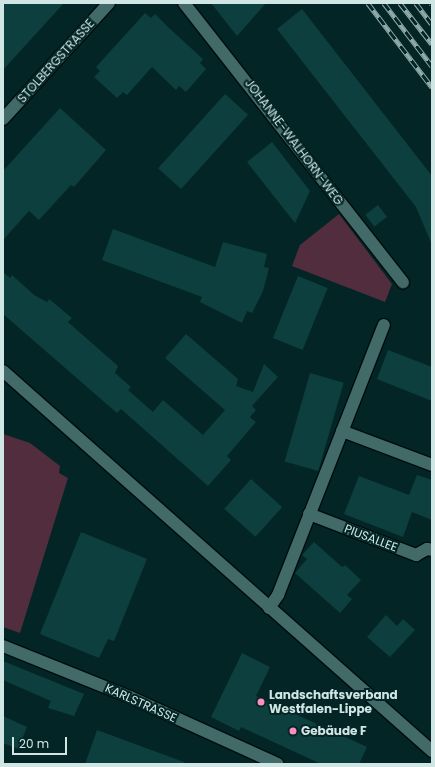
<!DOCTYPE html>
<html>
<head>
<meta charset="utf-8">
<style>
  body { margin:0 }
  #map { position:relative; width:435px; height:767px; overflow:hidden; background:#042525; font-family:Poppins,sans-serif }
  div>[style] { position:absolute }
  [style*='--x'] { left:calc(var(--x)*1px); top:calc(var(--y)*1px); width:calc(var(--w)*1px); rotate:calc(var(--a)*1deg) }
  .green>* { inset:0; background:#522d3d }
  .building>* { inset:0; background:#0c3f3e; transform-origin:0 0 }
  .roads { filter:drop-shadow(1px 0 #000d0d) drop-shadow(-1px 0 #000d0d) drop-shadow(0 1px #000d0d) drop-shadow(0 -1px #000d0d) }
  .minor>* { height:12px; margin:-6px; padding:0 6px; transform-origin:6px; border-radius:6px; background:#416a69 }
  .rail>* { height:4.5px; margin-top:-2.25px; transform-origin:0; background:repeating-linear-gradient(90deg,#042525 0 9px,#92acab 0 18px); box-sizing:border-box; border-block:1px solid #92acab }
  .dots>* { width:11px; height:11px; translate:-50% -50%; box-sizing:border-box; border:2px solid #042525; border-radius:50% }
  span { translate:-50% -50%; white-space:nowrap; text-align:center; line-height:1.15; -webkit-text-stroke:4px #042525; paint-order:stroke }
  .street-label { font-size:12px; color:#d0e6e5 }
  .poi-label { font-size:12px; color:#d0e6e5; font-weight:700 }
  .left { translate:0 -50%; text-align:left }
  .frame { position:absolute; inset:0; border:4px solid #d0e6e5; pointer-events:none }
  .scale { position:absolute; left:12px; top:737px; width:55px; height:18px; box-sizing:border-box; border:2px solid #d0e6e5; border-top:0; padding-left:5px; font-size:12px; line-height:14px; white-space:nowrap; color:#d0e6e5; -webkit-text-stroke:3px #042525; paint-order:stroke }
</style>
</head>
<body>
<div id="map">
  <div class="green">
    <div style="clip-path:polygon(339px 214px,392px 284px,385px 302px,292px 266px,300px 245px)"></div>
    <div style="clip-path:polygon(3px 434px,30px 443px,60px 466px,59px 473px,68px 478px,20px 633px,3px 627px)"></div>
  </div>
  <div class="building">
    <div style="clip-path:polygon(3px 3px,64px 3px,3px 70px)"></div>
    <div style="clip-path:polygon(211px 3px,266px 3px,237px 36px)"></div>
    <div style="clip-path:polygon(302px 9px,432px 176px,432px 245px,416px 207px,277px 29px)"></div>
    <div style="clip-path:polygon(145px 13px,151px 18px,155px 14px,169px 28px,203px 59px,200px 63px,206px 69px,186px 92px,179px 86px,176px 90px,152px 67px,127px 95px,123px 92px,117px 98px,94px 77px,100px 71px,96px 67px)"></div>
    <div style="left:225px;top:94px;width:31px;height:100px;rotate:42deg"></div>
    <div style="clip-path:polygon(60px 108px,106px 150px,74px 187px,71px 185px,39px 220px,29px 211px,3px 240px,3px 171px)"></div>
    <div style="clip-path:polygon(272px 142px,310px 191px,295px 223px,247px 162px)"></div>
    <div style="left:378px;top:205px;width:15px;height:16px;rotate:53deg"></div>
    <div style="clip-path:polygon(113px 229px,215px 267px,223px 242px,267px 254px,264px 267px,269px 268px,263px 291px,252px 313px,247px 311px,242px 323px,200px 302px,202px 297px,102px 260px)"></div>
    <div style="clip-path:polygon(3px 272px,10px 278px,12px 275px,34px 295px,47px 302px,49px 299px,72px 318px,68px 322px,118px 366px,115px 373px,131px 387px,128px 390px,153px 412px,163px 400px,203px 435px,225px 410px,165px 358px,186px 334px,238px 379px,236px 386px,253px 392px,264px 364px,278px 377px,252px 406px,256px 410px,250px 417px,256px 422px,227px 456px,231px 460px,208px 486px,121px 409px,117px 413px,3px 314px)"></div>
    <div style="left:298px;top:276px;width:32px;height:67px;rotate:22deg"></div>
    <div style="clip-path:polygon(388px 350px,432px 367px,432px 401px,377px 379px)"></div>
    <div style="left:310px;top:373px;width:35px;height:92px;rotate:16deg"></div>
    <div style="clip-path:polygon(417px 475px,432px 480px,432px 520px,412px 512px,403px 537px,344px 514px,359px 476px,409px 495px)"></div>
    <div style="left:251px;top:479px;width:42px;height:40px;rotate:42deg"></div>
    <div style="clip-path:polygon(81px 532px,147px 559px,114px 641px,108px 639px,99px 658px,40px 634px)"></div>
    <div style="clip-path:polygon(314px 542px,342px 567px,345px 565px,361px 580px,347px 595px,352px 599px,340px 613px,295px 573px,307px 559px,302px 555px)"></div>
    <div style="clip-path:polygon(386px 615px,397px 626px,403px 619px,415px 630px,390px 657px,367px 637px)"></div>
    <div style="clip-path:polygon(242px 653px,270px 667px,256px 696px,367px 747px,359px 764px,321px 764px,241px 727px,239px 731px,211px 717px)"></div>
    <div style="clip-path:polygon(3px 661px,84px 694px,74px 716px,48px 708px,51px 701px,3px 680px)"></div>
    <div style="clip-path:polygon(3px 716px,27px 727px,18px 749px,3px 743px)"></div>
    <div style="clip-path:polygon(97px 730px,184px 762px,184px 764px,85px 764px)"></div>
  </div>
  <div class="roads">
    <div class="minor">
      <div style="--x:184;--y:3;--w:355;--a:51.9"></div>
      <div style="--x:3;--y:119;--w:157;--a:-47.6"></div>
      <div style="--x:3;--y:371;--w:573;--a:41.53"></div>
      <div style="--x:342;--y:431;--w:96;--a:20.7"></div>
      <div style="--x:309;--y:514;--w:115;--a:21"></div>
      <div style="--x:416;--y:555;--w:13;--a:-29"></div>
      <div style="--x:427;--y:549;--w:5;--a:11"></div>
      <div style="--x:269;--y:608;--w:16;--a:-55"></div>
      <div style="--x:278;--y:595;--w:290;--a:-68.6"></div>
      <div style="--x:3;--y:646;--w:137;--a:21.9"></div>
      <div style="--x:130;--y:697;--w:162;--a:24.4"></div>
    </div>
  </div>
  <div class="rail">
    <div style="--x:368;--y:3;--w:106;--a:52.7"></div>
    <div style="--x:384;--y:3;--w:79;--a:52.7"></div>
    <div style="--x:400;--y:3;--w:52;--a:52"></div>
    <div style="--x:416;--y:3;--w:26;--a:53"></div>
    <div style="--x:431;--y:3;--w:1;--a:45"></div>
  </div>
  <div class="dots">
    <div style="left:261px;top:702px;background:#fd8ec0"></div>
    <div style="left:293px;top:731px;background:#fd8ec0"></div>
  </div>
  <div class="street-label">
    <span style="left:56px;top:61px;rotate:-48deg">STOLBERGSTRASSE</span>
    <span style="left:294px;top:142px;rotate:53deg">JOHANNE-WALHORN-WEG</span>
    <span style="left:371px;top:538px;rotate:21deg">PIUSALLEE</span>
    <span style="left:141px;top:703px;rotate:24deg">KARLSTRASSE</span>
  </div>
  <div class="poi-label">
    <span class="left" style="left:269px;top:702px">Landschaftsverband<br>Westfalen-Lippe</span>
    <span class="left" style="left:301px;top:731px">Gebäude F</span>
  </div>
  <div class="frame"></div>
  <div class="scale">20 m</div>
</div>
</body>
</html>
